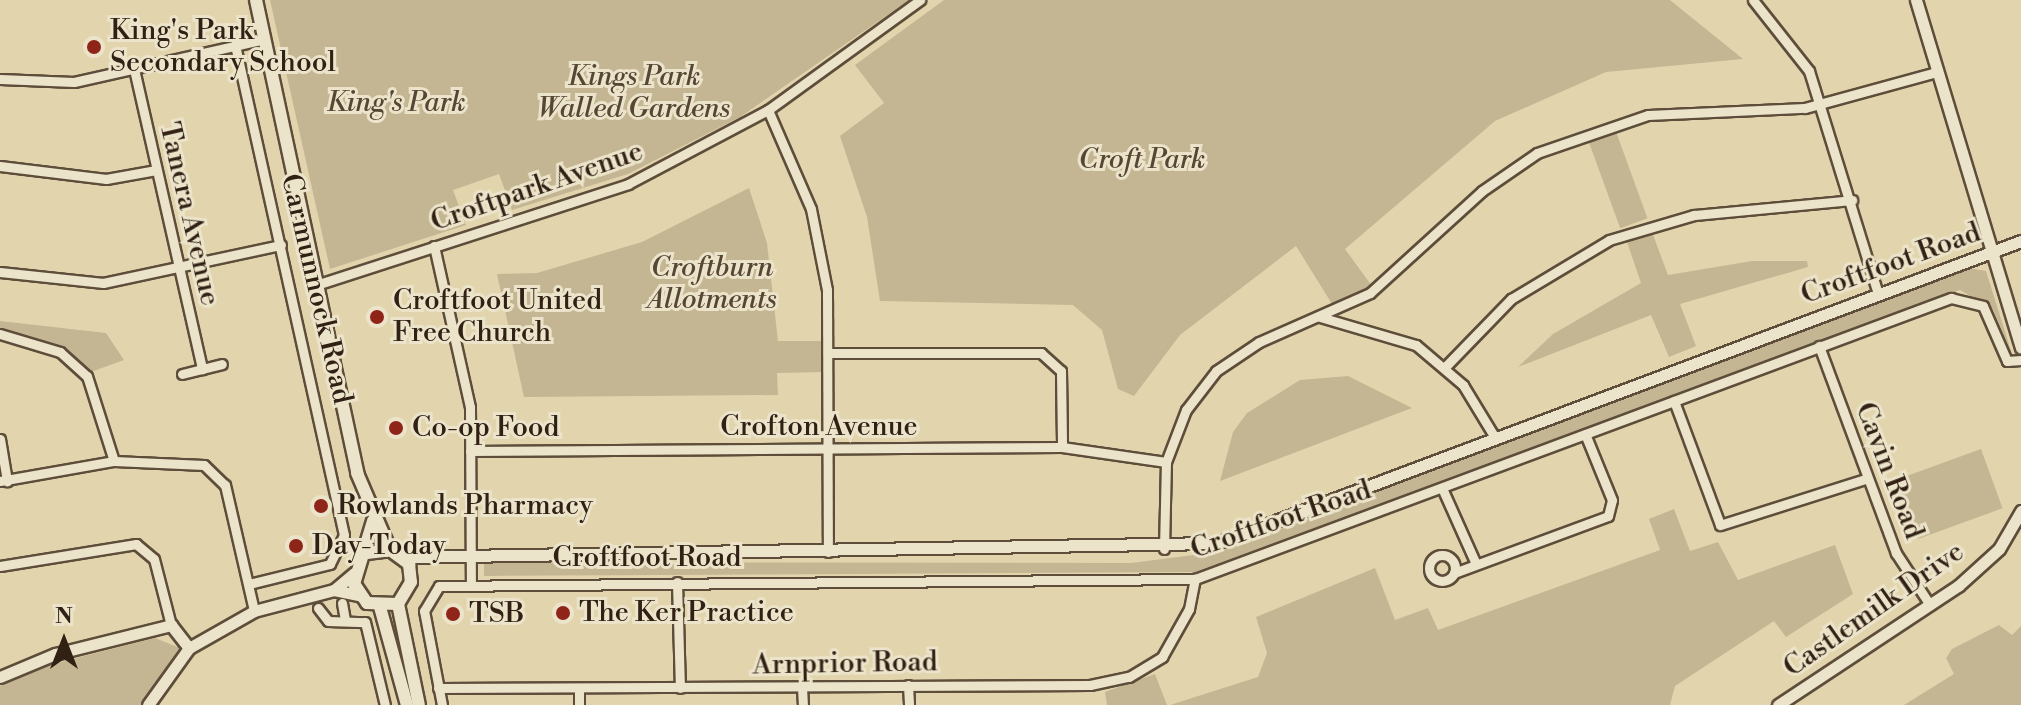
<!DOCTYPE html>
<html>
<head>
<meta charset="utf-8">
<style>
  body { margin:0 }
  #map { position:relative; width:2021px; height:705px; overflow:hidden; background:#e2d5ad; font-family:"Libre Bodoni",serif }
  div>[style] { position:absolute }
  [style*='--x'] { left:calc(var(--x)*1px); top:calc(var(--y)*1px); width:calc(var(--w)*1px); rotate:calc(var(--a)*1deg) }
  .green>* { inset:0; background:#c4b693; transform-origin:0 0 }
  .roads { filter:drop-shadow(2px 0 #5d4d3a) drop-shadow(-2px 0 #5d4d3a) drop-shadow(0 2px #5d4d3a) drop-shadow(0 -2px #5d4d3a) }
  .minor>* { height:9px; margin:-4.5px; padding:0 4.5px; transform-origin:4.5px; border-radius:4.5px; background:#ece4ca }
  .minor>.ring { margin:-4.5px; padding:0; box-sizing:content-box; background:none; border:9px solid #ece4ca; border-radius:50% }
  .tertiary>* { height:11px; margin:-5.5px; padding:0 5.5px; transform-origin:5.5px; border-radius:5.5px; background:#ece4ca }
  .secondary>* { height:12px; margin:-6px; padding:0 6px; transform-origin:6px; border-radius:6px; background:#ece4ca }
  .dots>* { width:22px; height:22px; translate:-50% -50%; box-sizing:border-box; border:4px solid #ece4ca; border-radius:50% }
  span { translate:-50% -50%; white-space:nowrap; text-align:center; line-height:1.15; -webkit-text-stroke:6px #ece4ca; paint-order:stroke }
  .poi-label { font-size:28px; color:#312014 }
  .left { translate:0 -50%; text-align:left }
  .park-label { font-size:28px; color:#564634; font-style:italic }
  .street-label { font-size:28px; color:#312014 }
  .north { position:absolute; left:24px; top:601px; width:80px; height:80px; -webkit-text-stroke:6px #ece4ca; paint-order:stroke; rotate:0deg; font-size:22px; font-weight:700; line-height:32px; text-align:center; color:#312014 }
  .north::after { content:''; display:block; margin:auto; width:28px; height:36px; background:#312014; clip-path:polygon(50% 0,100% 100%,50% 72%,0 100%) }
</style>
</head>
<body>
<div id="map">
  <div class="green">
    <div style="clip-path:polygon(270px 0,909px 0,740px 117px,628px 174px,512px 210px,499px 174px,453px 190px,466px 225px,330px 269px)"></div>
    <div style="clip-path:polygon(944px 0,1670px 0,1743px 59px,1606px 72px,1495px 121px,1345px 249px,1372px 286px,1332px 304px,1296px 246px,1180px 335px,1134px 396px,1118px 389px,1102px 330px,1073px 305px,880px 301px,867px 217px,840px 136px,884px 103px,855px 65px)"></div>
    <div style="left:1615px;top:129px;width:95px;height:29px;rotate:70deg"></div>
    <div style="clip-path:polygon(749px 188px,767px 243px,778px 341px,823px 341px,823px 372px,777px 373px,778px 395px,524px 397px,497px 274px,537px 273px,642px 242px)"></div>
    <div style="clip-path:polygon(1652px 232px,1668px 275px,1752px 261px,1807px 261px,1808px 267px,1680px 304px,1696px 346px,1669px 357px,1651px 315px,1518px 367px,1553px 334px,1641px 283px,1627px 242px)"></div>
    <div style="clip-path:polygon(1969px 268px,1986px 271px,2012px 354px,1993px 309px,1960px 290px,1195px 572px,484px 576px,484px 562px,1131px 563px,1217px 552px)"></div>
    <div style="clip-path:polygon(0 321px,106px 333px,124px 360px,91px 372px,58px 345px,0 329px)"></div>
    <div style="clip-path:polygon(1348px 376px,1412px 408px,1220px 481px,1233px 432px,1247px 413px,1300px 380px)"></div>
    <div style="left:1981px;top:449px;width:63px;height:90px;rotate:70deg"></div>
    <div style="clip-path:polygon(1674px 509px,1690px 551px,1718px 542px,1738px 580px,1835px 545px,1853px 594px,1786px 637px,1774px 621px,1675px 686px,1670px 705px,1170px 705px,1258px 677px,1267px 653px,1256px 617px,1375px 568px,1395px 620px,1428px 608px,1438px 630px,1660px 550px,1649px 519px)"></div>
    <div style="clip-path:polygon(1999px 625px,2012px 635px,2021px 626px,2021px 705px,1904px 705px,1954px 674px,1946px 658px,1952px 649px)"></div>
    <div style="clip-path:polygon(155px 638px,180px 648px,141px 705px,0 705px,0 686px,41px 667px)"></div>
    <div style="clip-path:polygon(1155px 674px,1167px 705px,1107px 705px,1105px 692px)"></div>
  </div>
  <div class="roads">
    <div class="minor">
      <div style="--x:1753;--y:0;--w:90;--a:51.7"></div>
      <div style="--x:1809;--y:71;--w:233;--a:72.8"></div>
      <div style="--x:235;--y:45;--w:502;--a:77.46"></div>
      <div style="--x:344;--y:535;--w:32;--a:116"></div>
      <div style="--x:330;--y:564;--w:83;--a:166.1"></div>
      <div style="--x:134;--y:69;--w:308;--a:77.2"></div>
      <div style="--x:0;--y:79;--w:74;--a:2.3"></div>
      <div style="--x:74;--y:82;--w:192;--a:-12.7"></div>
      <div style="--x:768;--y:110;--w:108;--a:66.5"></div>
      <div style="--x:811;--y:209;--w:83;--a:78.8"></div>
      <div style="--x:827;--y:290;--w:262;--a:89.8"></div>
      <div style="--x:0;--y:166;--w:107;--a:7"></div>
      <div style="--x:106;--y:179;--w:51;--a:-10.2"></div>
      <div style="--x:434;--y:246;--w:165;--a:77.4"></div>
      <div style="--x:470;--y:407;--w:177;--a:89.7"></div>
      <div style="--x:0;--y:272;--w:104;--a:6.1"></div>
      <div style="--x:103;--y:283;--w:182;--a:-12.1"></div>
      <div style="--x:316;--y:285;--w:328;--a:-17.9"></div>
      <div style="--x:628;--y:184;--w:158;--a:-27.9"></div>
      <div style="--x:768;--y:110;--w:188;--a:-35.9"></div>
      <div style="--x:1320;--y:317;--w:100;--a:16.3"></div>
      <div style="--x:1416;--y:345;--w:62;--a:40.4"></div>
      <div style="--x:1463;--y:385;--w:60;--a:58.7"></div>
      <div style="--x:0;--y:334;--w:63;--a:16.7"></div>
      <div style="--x:60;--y:352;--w:36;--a:42"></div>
      <div style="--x:87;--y:376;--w:89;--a:72.4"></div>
      <div style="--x:1819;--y:346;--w:221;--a:69.6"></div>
      <div style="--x:1896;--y:553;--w:62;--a:56.8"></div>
      <div style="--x:828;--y:353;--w:213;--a:0"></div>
      <div style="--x:1041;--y:353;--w:27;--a:42"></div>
      <div style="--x:1061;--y:371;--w:76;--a:89.2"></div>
      <div style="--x:1445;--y:367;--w:95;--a:-45.9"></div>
      <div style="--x:1511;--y:299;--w:114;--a:-31"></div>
      <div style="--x:1609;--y:240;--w:89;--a:-16.4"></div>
      <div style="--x:1694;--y:215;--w:159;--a:-5.4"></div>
      <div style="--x:182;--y:374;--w:41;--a:-14"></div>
      <div style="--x:1674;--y:401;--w:132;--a:69.6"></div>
      <div style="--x:1720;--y:525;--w:152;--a:-17.6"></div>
      <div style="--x:0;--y:439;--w:43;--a:80.5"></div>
      <div style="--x:470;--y:451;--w:592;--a:-0.39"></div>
      <div style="--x:1062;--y:447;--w:105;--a:8.2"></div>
      <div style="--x:0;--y:481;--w:116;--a:-10"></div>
      <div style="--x:114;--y:461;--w:90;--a:2.5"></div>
      <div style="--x:204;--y:465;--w:29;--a:44"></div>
      <div style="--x:225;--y:485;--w:129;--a:77"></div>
      <div style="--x:1442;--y:488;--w:83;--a:65.9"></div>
      <div style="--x:1164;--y:549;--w:87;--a:-88.7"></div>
      <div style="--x:1166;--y:462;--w:56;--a:-69"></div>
      <div style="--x:1186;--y:410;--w:49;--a:-52.4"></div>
      <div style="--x:1216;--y:371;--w:52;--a:-34"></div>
      <div style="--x:1259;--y:342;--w:121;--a:-23.8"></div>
      <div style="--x:1370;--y:293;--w:151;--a:-42.3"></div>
      <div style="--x:1482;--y:191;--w:67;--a:-34.6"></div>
      <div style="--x:1537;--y:153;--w:117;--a:-18.9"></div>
      <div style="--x:1648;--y:115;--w:157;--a:-2.6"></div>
      <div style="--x:1805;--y:108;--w:137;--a:-15.3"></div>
      <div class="ring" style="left:1429px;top:555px;width:17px;height:17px"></div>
      <div style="--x:0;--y:566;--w:138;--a:-9.2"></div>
      <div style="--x:136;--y:544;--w:23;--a:40"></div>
      <div style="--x:154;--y:559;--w:68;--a:75.6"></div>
      <div style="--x:1454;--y:573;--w:164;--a:-20.3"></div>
      <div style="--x:1608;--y:516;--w:16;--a:-76"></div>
      <div style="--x:1612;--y:500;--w:71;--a:-112.2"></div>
      <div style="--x:677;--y:582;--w:106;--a:88.4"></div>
      <div style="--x:342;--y:603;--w:17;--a:80"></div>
      <div style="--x:318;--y:608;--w:16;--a:52"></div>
      <div style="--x:328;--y:621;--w:37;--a:2"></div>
      <div style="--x:365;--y:622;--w:85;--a:76.5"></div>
      <div style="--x:908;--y:685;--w:20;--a:87"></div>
      <div style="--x:802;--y:687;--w:18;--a:87"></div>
      <div style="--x:438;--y:688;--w:652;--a:-0.26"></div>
      <div style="--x:1090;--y:685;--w:40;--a:-12"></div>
      <div style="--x:1129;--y:677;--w:39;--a:-31"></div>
      <div style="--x:1162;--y:657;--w:55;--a:-60.6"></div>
      <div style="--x:1189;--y:609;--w:31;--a:-79"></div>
      <div style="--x:579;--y:689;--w:16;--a:90"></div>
      <div style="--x:442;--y:705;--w:96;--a:-100.8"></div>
      <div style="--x:424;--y:611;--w:29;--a:-59"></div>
      <div style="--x:439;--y:586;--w:756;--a:-0.53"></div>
      <div style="--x:1195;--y:579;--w:807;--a:-20.39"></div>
      <div style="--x:1951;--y:298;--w:33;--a:14"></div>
      <div style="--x:1983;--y:306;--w:60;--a:66.4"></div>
      <div style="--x:2007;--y:361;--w:14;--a:-4"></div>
    </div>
    <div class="tertiary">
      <div style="--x:1916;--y:0;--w:363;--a:73.2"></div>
      <div style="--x:404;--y:557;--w:813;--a:-0.99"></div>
      <div style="--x:1217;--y:543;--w:859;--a:-20.59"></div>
      <div style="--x:334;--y:590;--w:26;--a:-40"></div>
      <div style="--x:0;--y:677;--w:60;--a:-22.7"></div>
      <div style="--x:55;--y:654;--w:120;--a:-14"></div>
      <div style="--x:171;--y:625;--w:29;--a:52"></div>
      <div style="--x:148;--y:705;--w:70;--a:-54.3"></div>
      <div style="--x:189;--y:648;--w:75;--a:-29.6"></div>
      <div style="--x:254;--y:611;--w:83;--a:-14.7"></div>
      <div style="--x:334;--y:590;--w:25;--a:12"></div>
      <div style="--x:1778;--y:705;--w:216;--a:-33.5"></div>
      <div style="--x:1958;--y:586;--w:55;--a:-42.1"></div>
      <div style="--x:1999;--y:549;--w:44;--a:-59.9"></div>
    </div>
    <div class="secondary">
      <div style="--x:256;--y:0;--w:484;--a:77.9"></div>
      <div style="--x:357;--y:473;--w:84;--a:66.8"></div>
      <div style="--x:367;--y:553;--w:23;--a:-7"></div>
      <div style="--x:390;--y:550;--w:24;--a:36"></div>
      <div style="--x:409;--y:564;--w:18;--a:84"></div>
      <div style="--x:411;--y:582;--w:26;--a:121"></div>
      <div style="--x:398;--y:604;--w:31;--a:-178"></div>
      <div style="--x:367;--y:603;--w:23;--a:-124"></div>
      <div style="--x:354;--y:584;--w:66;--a:-73.2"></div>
      <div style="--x:398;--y:604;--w:103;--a:78.3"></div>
      <div style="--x:380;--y:607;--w:102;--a:74.6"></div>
    </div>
  </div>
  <div class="dots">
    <div style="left:94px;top:47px;background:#8f2418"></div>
    <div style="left:377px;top:317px;background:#8f2418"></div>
    <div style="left:396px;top:428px;background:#8f2418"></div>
    <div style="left:321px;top:506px;background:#8f2418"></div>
    <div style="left:296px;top:546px;background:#8f2418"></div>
    <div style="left:563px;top:613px;background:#8f2418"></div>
    <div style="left:453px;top:614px;background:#8f2418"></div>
  </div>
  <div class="poi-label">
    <span class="left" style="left:110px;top:47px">King's Park<br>Secondary School</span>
    <span class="left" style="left:393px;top:317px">Croftfoot United<br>Free Church</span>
    <span class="left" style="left:412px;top:428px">Co-op Food</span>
    <span class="left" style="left:337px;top:506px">Rowlands Pharmacy</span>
    <span class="left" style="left:312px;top:546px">Day-Today</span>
    <span class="left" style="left:579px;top:613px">The Ker Practice</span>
    <span class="left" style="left:469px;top:614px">TSB</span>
  </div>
  <div class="park-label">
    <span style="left:634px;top:93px">Kings Park<br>Walled Gardens</span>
    <span style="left:396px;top:103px">King's Park</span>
    <span style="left:1142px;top:160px">Croft Park</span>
    <span style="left:712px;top:284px">Croftburn<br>Allotments</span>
  </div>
  <div class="street-label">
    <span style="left:537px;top:187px;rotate:-19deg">Croftpark Avenue</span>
    <span style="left:189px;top:214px;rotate:77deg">Tanera Avenue</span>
    <span style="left:1891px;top:264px;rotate:-20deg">Croftfoot Road</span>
    <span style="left:316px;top:289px;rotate:77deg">Carmunnock Road</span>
    <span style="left:819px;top:427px">Crofton Avenue</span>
    <span style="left:1889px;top:471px;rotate:69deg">Cavin Road</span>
    <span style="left:1281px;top:520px;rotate:-19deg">Croftfoot Road</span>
    <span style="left:647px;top:558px">Croftfoot Road</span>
    <span style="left:1874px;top:610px;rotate:-35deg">Castlemilk Drive</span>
    <span style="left:845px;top:664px;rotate:-1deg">Arnprior Road</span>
  </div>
  <div class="north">N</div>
</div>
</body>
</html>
